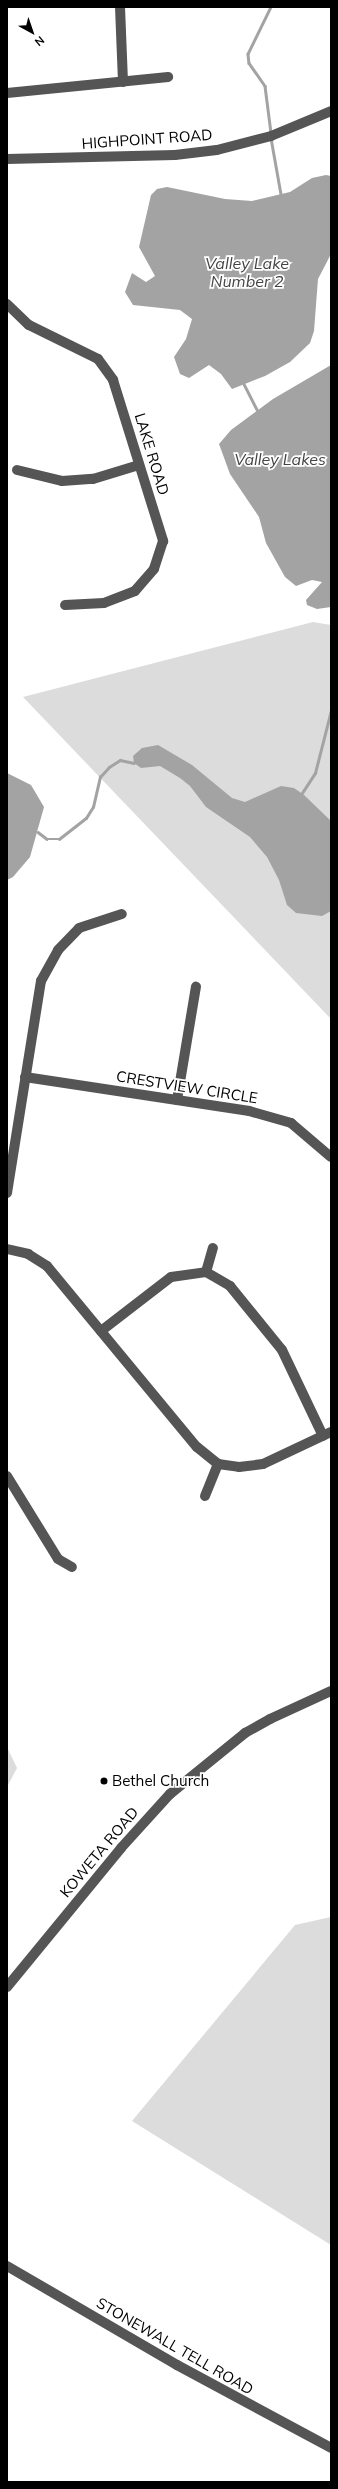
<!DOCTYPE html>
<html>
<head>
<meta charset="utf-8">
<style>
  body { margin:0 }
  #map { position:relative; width:338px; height:2489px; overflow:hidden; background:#fff; font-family:Mulish,sans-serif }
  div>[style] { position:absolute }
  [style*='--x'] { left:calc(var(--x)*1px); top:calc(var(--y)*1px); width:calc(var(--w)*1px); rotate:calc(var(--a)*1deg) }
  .green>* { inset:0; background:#dcdcdc }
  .water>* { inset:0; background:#a3a3a3 }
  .stream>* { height:2.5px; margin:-1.25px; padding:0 1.25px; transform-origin:1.25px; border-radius:1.25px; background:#a3a3a3 }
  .minor>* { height:10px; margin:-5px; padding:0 5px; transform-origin:5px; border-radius:5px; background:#555 }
  .dots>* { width:11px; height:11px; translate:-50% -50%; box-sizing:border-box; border:2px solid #fff; border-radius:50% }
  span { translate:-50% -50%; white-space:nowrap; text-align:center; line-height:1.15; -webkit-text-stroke:3.5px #fff; paint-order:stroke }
  .street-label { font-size:15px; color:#000 }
  .poi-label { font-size:15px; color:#000 }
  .left { translate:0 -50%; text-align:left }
  .water-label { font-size:16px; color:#444; font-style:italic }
  .frame { position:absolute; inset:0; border:8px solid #000; pointer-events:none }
  .north { position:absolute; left:12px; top:12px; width:40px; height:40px; -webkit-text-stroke:3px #fff; paint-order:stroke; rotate:140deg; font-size:11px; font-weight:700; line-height:16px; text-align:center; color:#000 }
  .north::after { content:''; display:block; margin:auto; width:14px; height:18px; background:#000; clip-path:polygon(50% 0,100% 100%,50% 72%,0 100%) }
</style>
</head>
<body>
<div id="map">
  <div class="green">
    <div style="clip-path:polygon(313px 622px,331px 625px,331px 1019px,23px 697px)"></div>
    <div style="clip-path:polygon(7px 1747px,17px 1768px,7px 1787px)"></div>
    <div style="clip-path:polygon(331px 1917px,331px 2245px,132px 2121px,295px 1925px)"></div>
  </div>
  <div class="water">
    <div style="clip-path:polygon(326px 175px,331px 176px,331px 254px,318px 279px,314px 331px,310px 343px,290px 362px,265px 376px,232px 389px,221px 374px,209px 365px,189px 378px,180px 374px,174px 357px,186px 339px,192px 319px,180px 310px,133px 305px,125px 292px,132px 273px,146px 282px,155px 276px,139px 247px,151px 195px,157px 189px,167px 187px,225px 199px,252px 201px,290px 192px,312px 178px)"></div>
    <div style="clip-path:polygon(331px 365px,331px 607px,317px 609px,307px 605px,306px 600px,322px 582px,312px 580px,296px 586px,285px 577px,266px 543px,259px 517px,230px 474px,219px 444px,231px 430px,273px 399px)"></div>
    <div style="clip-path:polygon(158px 745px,192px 765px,232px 798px,245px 802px,281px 786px,294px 788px,304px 795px,331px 821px,331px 911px,322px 916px,296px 913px,287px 905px,279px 880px,267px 857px,250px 837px,206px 807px,190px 786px,180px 778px,160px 766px,141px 768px,134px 763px,133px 756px,142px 748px)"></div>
    <div style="clip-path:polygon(7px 773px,31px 785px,44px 807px,30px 857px,13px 877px,7px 880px)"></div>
  </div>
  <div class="stream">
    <div style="--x:271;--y:7;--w:52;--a:116.1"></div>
    <div style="--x:248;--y:54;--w:9;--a:84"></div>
    <div style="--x:249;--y:63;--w:28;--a:55"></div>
    <div style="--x:265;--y:86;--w:47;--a:82.7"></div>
    <div style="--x:271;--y:138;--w:57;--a:79.9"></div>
    <div style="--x:244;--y:384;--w:31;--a:63"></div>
    <div style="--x:302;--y:793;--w:24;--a:-57"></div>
    <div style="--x:315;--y:773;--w:65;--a:-75.7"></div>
    <div style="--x:38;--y:832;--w:11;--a:38"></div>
    <div style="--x:47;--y:839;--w:12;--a:0"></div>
    <div style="--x:59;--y:839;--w:34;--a:-38"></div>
    <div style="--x:86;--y:818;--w:13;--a:-58"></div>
    <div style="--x:93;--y:807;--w:31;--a:-77"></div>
    <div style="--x:100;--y:777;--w:13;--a:-48"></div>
    <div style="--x:109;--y:767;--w:13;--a:-32"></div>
    <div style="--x:120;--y:760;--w:14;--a:12"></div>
  </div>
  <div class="minor">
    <div style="--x:120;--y:7;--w:75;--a:87.7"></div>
    <div style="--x:7;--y:93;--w:162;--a:-5.7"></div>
    <div style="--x:7;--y:159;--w:168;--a:-1.4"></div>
    <div style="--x:175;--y:155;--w:42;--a:-6.8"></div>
    <div style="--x:217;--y:150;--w:56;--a:-14.5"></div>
    <div style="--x:271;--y:136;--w:65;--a:-22.6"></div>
    <div style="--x:7;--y:304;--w:30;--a:44"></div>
    <div style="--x:29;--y:325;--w:77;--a:26.2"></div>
    <div style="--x:98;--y:359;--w:26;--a:54"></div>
    <div style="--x:113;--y:380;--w:169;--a:72.7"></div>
    <div style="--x:163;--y:541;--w:29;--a:108"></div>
    <div style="--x:154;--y:569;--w:29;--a:131"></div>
    <div style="--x:135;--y:591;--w:33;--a:159"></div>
    <div style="--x:104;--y:603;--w:39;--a:177"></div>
    <div style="--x:17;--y:470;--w:46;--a:13.7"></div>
    <div style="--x:62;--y:481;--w:31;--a:-4"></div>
    <div style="--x:93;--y:479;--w:48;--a:-16.9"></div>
    <div style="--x:25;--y:1077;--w:227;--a:8.6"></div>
    <div style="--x:249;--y:1111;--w:44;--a:15.9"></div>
    <div style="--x:291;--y:1123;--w:52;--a:40.4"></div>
    <div style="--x:177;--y:1100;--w:115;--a:-80.5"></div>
    <div style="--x:7;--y:1193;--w:215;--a:-80.9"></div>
    <div style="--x:41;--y:981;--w:35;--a:-61"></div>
    <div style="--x:58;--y:950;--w:30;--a:-46"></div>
    <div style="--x:79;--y:928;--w:45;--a:-18"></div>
    <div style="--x:7;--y:1249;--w:22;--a:13"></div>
    <div style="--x:28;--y:1254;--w:22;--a:32"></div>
    <div style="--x:47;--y:1266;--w:235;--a:50.4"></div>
    <div style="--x:197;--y:1447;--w:27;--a:39"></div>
    <div style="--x:218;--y:1464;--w:21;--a:8"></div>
    <div style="--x:239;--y:1467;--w:24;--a:-7"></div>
    <div style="--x:263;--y:1464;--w:75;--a:-25.2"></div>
    <div style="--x:206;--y:1272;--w:25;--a:-74"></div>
    <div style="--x:101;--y:1331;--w:88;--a:-37.6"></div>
    <div style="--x:171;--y:1277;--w:35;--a:-8"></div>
    <div style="--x:206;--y:1272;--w:28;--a:30"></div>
    <div style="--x:230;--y:1286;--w:82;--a:50.9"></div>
    <div style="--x:282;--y:1350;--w:95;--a:64.5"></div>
    <div style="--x:7;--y:1476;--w:97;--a:58.4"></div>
    <div style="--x:58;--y:1559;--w:16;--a:30"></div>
    <div style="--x:205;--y:1496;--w:35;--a:-68"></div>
    <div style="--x:7;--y:1987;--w:180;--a:-50.6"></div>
    <div style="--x:121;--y:1848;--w:73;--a:-47.8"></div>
    <div style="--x:170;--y:1794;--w:97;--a:-39.1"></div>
    <div style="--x:245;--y:1733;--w:29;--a:-29"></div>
    <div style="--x:270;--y:1719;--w:67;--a:-24.7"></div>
    <div style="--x:7;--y:2266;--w:197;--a:30.2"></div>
    <div style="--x:177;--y:2365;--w:175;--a:28.3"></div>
  </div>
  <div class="dots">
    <div style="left:104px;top:1781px;background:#000"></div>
  </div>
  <div class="street-label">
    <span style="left:147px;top:139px;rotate:-4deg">HIGHPOINT ROAD</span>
    <span style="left:152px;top:454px;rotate:73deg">LAKE ROAD</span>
    <span style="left:187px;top:1087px;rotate:9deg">CRESTVIEW CIRCLE</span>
    <span style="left:99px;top:1852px;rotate:-50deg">KOWETA ROAD</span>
    <span style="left:175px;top:2346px;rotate:30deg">STONEWALL TELL ROAD</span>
  </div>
  <div class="poi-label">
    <span class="left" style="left:112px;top:1781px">Bethel Church</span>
  </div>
  <div class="water-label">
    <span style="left:247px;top:272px">Valley Lake<br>Number 2</span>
    <span style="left:280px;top:459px">Valley Lakes</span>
  </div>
  <div class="frame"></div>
  <div class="north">N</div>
</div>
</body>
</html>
